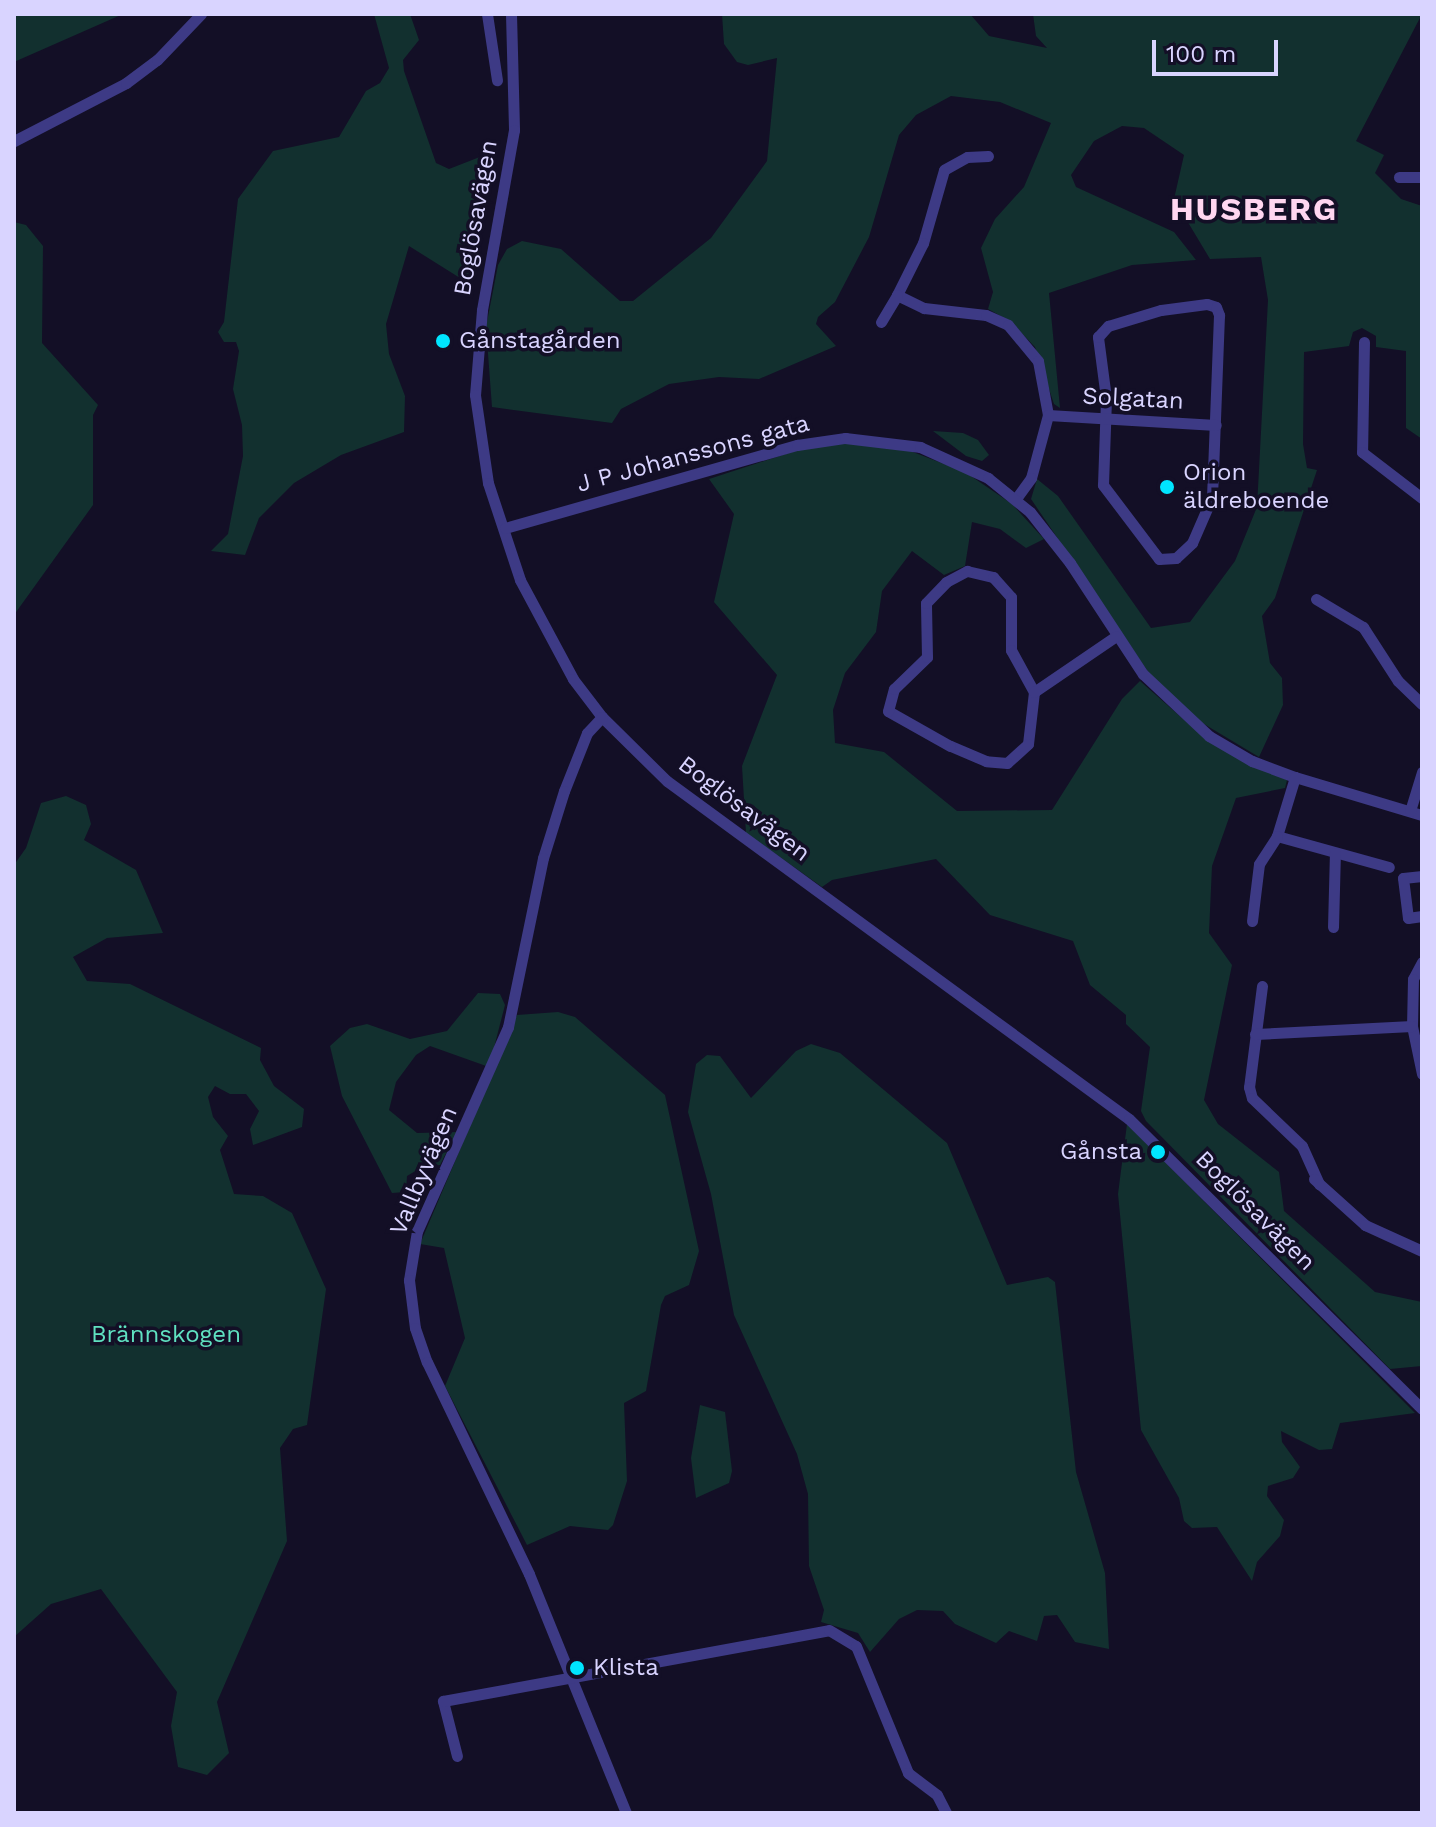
<!DOCTYPE html>
<html>
<head>
<meta charset="utf-8">
<style>
  body { margin:0 }
  #map { position:relative; width:1436px; height:1827px; overflow:hidden; background:#130f26; font-family:"Work Sans",sans-serif }
  div>[style] { position:absolute }
  [style*='--x'] { left:calc(var(--x)*1px); top:calc(var(--y)*1px); width:calc(var(--w)*1px); rotate:calc(var(--a)*1deg) }
  .green>* { inset:0; background:#12302f }
  .minor>* { height:11px; margin:-5.5px; padding:0 5.5px; transform-origin:5.5px; border-radius:5.5px; background:#3d3a85 }
  .dots>* { width:22px; height:22px; translate:-50% -50%; box-sizing:border-box; border:4px solid #130f26; border-radius:50% }
  span { translate:-50% -50%; white-space:nowrap; text-align:center; line-height:1.15; -webkit-text-stroke:7px #130f26; paint-order:stroke }
  .street-label { font-size:24px; color:#d9d4ff }
  .poi-label { font-size:24px; color:#d9d4ff }
  .left { translate:0 -50%; text-align:left }
  .right { translate:-100% -50%; text-align:right }
  .park-label { font-size:24px; color:#5fe0c0 }
  .district-label { font-size:32px; color:#ffd6f0; font-weight:700; letter-spacing:2px }
  .frame { position:absolute; inset:0; border:16px solid #d9d4ff; pointer-events:none }
  .scale { position:absolute; left:1152px; top:40px; width:126px; height:36px; box-sizing:border-box; border:4px solid #d9d4ff; border-top:0; padding-left:10px; font-size:24px; line-height:28px; white-space:nowrap; color:#d9d4ff; -webkit-text-stroke:6px #130f26; paint-order:stroke }
</style>
</head>
<body>
<div id="map">
  <div class="green">
    <div style="clip-path:polygon(14px 14px,123px 14px,14px 62px)"></div>
    <div style="clip-path:polygon(374px 14px,410px 14px,419px 40px,403px 60px,404px 71px,436px 163px,449px 169px,490px 153px,497px 155px,468px 283px,409px 246px,386px 324px,389px 354px,405px 396px,404px 432px,341px 455px,294px 483px,259px 518px,245px 555px,211px 551px,228px 534px,243px 456px,242px 425px,233px 389px,239px 351px,236px 342px,224px 342px,218px 332px,224px 322px,238px 199px,273px 151px,339px 137px,366px 91px,380px 83px,389px 68px)"></div>
    <div style="clip-path:polygon(722px 14px,970px 14px,989px 36px,1047px 48px,1036px 36px,1033px 14px,1422px 14px,1356px 141px,1384px 155px,1375px 173px,1401px 199px,1422px 206px,1422px 439px,1406px 428px,1406px 351px,1376px 347px,1376px 336px,1362px 328px,1353px 332px,1349px 346px,1304px 352px,1303px 444px,1307px 468px,1317px 470px,1275px 598px,1262px 616px,1270px 663px,1282px 678px,1283px 705px,1259px 757px,1194px 718px,1151px 676px,1031px 499px,1037px 479px,1058px 496px,1151px 628px,1190px 622px,1235px 561px,1257px 507px,1268px 300px,1261px 257px,1210px 259px,1174px 199px,1184px 155px,1144px 128px,1122px 126px,1094px 141px,1071px 175px,1076px 187px,1174px 232px,1196px 260px,1132px 265px,1049px 293px,1060px 408px,1054px 404px,1035px 347px,1010px 321px,988px 309px,993px 292px,981px 248px,995px 219px,1024px 187px,1051px 123px,1000px 102px,951px 96px,916px 115px,899px 135px,869px 237px,835px 302px,818px 317px,816px 324px,836px 346px,759px 379px,719px 377px,669px 384px,621px 409px,612px 423px,492px 407px,486px 327px,498px 265px,507px 249px,522px 241px,561px 249px,620px 301px,633px 301px,711px 238px,767px 161px,777px 58px,748px 65px,737px 62px,724px 44px)"></div>
    <div style="clip-path:polygon(14px 222px,26px 225px,43px 246px,42px 343px,98px 405px,93px 415px,93px 505px,14px 615px)"></div>
    <div style="clip-path:polygon(933px 431px,963px 433px,978px 440px,989px 455px,982px 461px,966px 456px)"></div>
    <div style="clip-path:polygon(846px 443px,905px 449px,965px 472px,1012px 504px,1044px 539px,1026px 548px,1000px 529px,972px 522px,965px 566px,944px 575px,912px 551px,882px 591px,876px 632px,845px 673px,833px 710px,835px 743px,884px 752px,957px 811px,1052px 810px,1122px 699px,1140px 681px,1207px 740px,1287px 780px,1285px 788px,1236px 798px,1212px 866px,1209px 933px,1232px 965px,1204px 1100px,1218px 1124px,1279px 1172px,1284px 1211px,1375px 1292px,1422px 1302px,1422px 1366px,1390px 1369px,1146px 1121px,1141px 1111px,1150px 1047px,1126px 1024px,1126px 1015px,1090px 985px,1073px 941px,990px 915px,936px 859px,832px 880px,822px 887px,746px 833px,742px 766px,777px 675px,714px 602px,734px 514px,709px 479px,798px 450px)"></div>
    <div style="clip-path:polygon(66px 796px,86px 805px,91px 824px,84px 840px,136px 870px,163px 933px,107px 938px,73px 957px,87px 981px,130px 984px,261px 1048px,260px 1060px,274px 1086px,304px 1109px,302px 1127px,253px 1145px,250px 1129px,259px 1111px,246px 1094px,230px 1094px,215px 1086px,208px 1097px,213px 1117px,228px 1136px,220px 1150px,234px 1194px,263px 1196px,292px 1213px,326px 1289px,307px 1425px,293px 1429px,280px 1448px,287px 1541px,217px 1702px,229px 1753px,207px 1775px,178px 1767px,171px 1726px,177px 1692px,101px 1589px,51px 1604px,14px 1637px,14px 865px,26px 848px,41px 803px)"></div>
    <div style="clip-path:polygon(478px 993px,500px 994px,505px 1005px,489px 1067px,430px 1046px,416px 1055px,396px 1082px,389px 1110px,417px 1133px,457px 1132px,440px 1165px,422px 1167px,407px 1176px,406px 1192px,392px 1193px,342px 1096px,330px 1046px,350px 1028px,367px 1024px,410px 1039px,447px 1031px)"></div>
    <div style="clip-path:polygon(558px 1012px,575px 1017px,665px 1095px,699px 1251px,689px 1285px,665px 1296px,661px 1305px,646px 1391px,624px 1403px,627px 1481px,613px 1525px,608px 1530px,570px 1526px,527px 1545px,445px 1386px,465px 1338px,444px 1248px,420px 1244px,517px 1015px)"></div>
    <div style="clip-path:polygon(811px 1044px,840px 1053px,947px 1143px,1007px 1285px,1048px 1277px,1055px 1282px,1076px 1472px,1105px 1573px,1109px 1649px,1075px 1642px,1057px 1615px,1044px 1616px,1037px 1641px,1009px 1631px,996px 1643px,955px 1624px,943px 1611px,917px 1610px,899px 1619px,870px 1652px,858px 1633px,821px 1622px,824px 1610px,809px 1566px,808px 1494px,797px 1454px,734px 1315px,711px 1194px,688px 1112px,696px 1064px,707px 1055px,720px 1056px,751px 1098px,796px 1051px)"></div>
    <div style="clip-path:polygon(1127px 1124px,1415px 1413px,1340px 1423px,1332px 1449px,1319px 1450px,1281px 1431px,1282px 1442px,1300px 1467px,1293px 1478px,1268px 1486px,1267px 1496px,1284px 1520px,1280px 1536px,1257px 1562px,1252px 1581px,1217px 1527px,1192px 1528px,1184px 1521px,1179px 1498px,1141px 1430px,1118px 1194px)"></div>
    <div style="clip-path:polygon(700px 1405px,725px 1412px,732px 1471px,729px 1483px,696px 1498px,691px 1458px)"></div>
  </div>
  <div class="minor">
    <div style="--x:487;--y:14;--w:67;--a:81.4"></div>
    <div style="--x:511;--y:14;--w:116;--a:88.5"></div>
    <div style="--x:514;--y:130;--w:183;--a:100.1"></div>
    <div style="--x:482;--y:310;--w:85;--a:94.7"></div>
    <div style="--x:475;--y:395;--w:89;--a:81.6"></div>
    <div style="--x:488;--y:483;--w:102;--a:71.7"></div>
    <div style="--x:520;--y:580;--w:112;--a:61.8"></div>
    <div style="--x:573;--y:679;--w:48;--a:52.7"></div>
    <div style="--x:602;--y:717;--w:91;--a:44.6"></div>
    <div style="--x:667;--y:781;--w:572;--a:36.19"></div>
    <div style="--x:1129;--y:1119;--w:412;--a:44.7"></div>
    <div style="--x:14;--y:141;--w:126;--a:-27.4"></div>
    <div style="--x:126;--y:83;--w:39;--a:-37"></div>
    <div style="--x:157;--y:60;--w:64;--a:-46.3"></div>
    <div style="--x:988;--y:156;--w:21;--a:177"></div>
    <div style="--x:967;--y:157;--w:26;--a:151"></div>
    <div style="--x:944;--y:170;--w:76;--a:106"></div>
    <div style="--x:923;--y:243;--w:58;--a:116.6"></div>
    <div style="--x:897;--y:295;--w:30;--a:26"></div>
    <div style="--x:924;--y:308;--w:62;--a:6.4"></div>
    <div style="--x:986;--y:315;--w:24;--a:24"></div>
    <div style="--x:1008;--y:325;--w:47;--a:50.2"></div>
    <div style="--x:1038;--y:361;--w:55;--a:79.5"></div>
    <div style="--x:1048;--y:415;--w:65;--a:105.1"></div>
    <div style="--x:1031;--y:478;--w:26;--a:126"></div>
    <div style="--x:1399;--y:177;--w:23;--a:0"></div>
    <div style="--x:1207;--y:304;--w:9;--a:18"></div>
    <div style="--x:1216;--y:307;--w:9;--a:69"></div>
    <div style="--x:1219;--y:315;--w:182;--a:92.2"></div>
    <div style="--x:1212;--y:497;--w:50;--a:113.5"></div>
    <div style="--x:1192;--y:543;--w:22;--a:137"></div>
    <div style="--x:1176;--y:558;--w:17;--a:177"></div>
    <div style="--x:1159;--y:559;--w:93;--a:-127.1"></div>
    <div style="--x:1103;--y:485;--w:87;--a:-88"></div>
    <div style="--x:1106;--y:398;--w:62;--a:-97.5"></div>
    <div style="--x:1098;--y:337;--w:15;--a:-48"></div>
    <div style="--x:1108;--y:326;--w:55;--a:-16.8"></div>
    <div style="--x:1161;--y:310;--w:46;--a:-7.4"></div>
    <div style="--x:881;--y:322;--w:31;--a:-59"></div>
    <div style="--x:1364;--y:342;--w:110;--a:91"></div>
    <div style="--x:1362;--y:452;--w:76;--a:37.5"></div>
    <div style="--x:1048;--y:415;--w:168;--a:3.4"></div>
    <div style="--x:505;--y:528;--w:304;--a:-15.9"></div>
    <div style="--x:797;--y:445;--w:49;--a:-8.3"></div>
    <div style="--x:845;--y:438;--w:76;--a:6.8"></div>
    <div style="--x:920;--y:447;--w:75;--a:24.5"></div>
    <div style="--x:988;--y:478;--w:54;--a:39"></div>
    <div style="--x:1030;--y:512;--w:65;--a:51.9"></div>
    <div style="--x:1070;--y:563;--w:133;--a:56.7"></div>
    <div style="--x:1143;--y:674;--w:91;--a:43.2"></div>
    <div style="--x:1209;--y:736;--w:50;--a:30.2"></div>
    <div style="--x:1252;--y:761;--w:46;--a:20.4"></div>
    <div style="--x:1295;--y:777;--w:133;--a:16.7"></div>
    <div style="--x:967;--y:571;--w:27;--a:13"></div>
    <div style="--x:993;--y:577;--w:27;--a:48"></div>
    <div style="--x:1011;--y:597;--w:53;--a:90"></div>
    <div style="--x:1011;--y:650;--w:48;--a:61.3"></div>
    <div style="--x:1034;--y:692;--w:52;--a:96.6"></div>
    <div style="--x:1028;--y:744;--w:28;--a:138"></div>
    <div style="--x:1007;--y:763;--w:21;--a:-175"></div>
    <div style="--x:986;--y:761;--w:39;--a:-157"></div>
    <div style="--x:950;--y:746;--w:71;--a:-150.6"></div>
    <div style="--x:888;--y:711;--w:23;--a:-75"></div>
    <div style="--x:894;--y:689;--w:46;--a:-44.1"></div>
    <div style="--x:927;--y:657;--w:54;--a:-91.1"></div>
    <div style="--x:926;--y:603;--w:29;--a:-46"></div>
    <div style="--x:946;--y:582;--w:24;--a:-28"></div>
    <div style="--x:1316;--y:599;--w:55;--a:30.8"></div>
    <div style="--x:1363;--y:627;--w:64;--a:57.1"></div>
    <div style="--x:1398;--y:681;--w:33;--a:44"></div>
    <div style="--x:1034;--y:692;--w:99;--a:-34.3"></div>
    <div style="--x:602;--y:717;--w:22;--a:133"></div>
    <div style="--x:587;--y:733;--w:62;--a:111.6"></div>
    <div style="--x:564;--y:791;--w:70;--a:107.4"></div>
    <div style="--x:543;--y:858;--w:173;--a:101.7"></div>
    <div style="--x:508;--y:1027;--w:223;--a:114"></div>
    <div style="--x:417;--y:1231;--w:50;--a:99.3"></div>
    <div style="--x:409;--y:1280;--w:48;--a:82.9"></div>
    <div style="--x:415;--y:1328;--w:36;--a:71"></div>
    <div style="--x:427;--y:1362;--w:235;--a:64.3"></div>
    <div style="--x:529;--y:1574;--w:258;--a:67.9"></div>
    <div style="--x:1295;--y:777;--w:62;--a:107"></div>
    <div style="--x:1277;--y:836;--w:116;--a:15.5"></div>
    <div style="--x:1410;--y:811;--w:41;--a:-72.9"></div>
    <div style="--x:1422;--y:876;--w:19;--a:174"></div>
    <div style="--x:1403;--y:878;--w:40;--a:82.9"></div>
    <div style="--x:1408;--y:918;--w:14;--a:-8"></div>
    <div style="--x:1252;--y:921;--w:57;--a:-83"></div>
    <div style="--x:1259;--y:864;--w:33;--a:-57"></div>
    <div style="--x:1333;--y:927;--w:74;--a:-88.5"></div>
    <div style="--x:1422;--y:962;--w:19;--a:118"></div>
    <div style="--x:1413;--y:979;--w:47;--a:91.2"></div>
    <div style="--x:1412;--y:1026;--w:49;--a:78.2"></div>
    <div style="--x:1262;--y:986;--w:102;--a:97.3"></div>
    <div style="--x:1249;--y:1087;--w:11;--a:75"></div>
    <div style="--x:1252;--y:1098;--w:69;--a:43.8"></div>
    <div style="--x:1302;--y:1146;--w:42;--a:65.9"></div>
    <div style="--x:1255;--y:1034;--w:157;--a:-2.9"></div>
    <div style="--x:1314;--y:1179;--w:69;--a:42"></div>
    <div style="--x:1365;--y:1225;--w:63;--a:24.5"></div>
    <div style="--x:457;--y:1756;--w:57;--a:-104.3"></div>
    <div style="--x:443;--y:1701;--w:392;--a:-10.4"></div>
    <div style="--x:829;--y:1630;--w:31;--a:31"></div>
    <div style="--x:856;--y:1646;--w:137;--a:67.7"></div>
    <div style="--x:908;--y:1773;--w:36;--a:37"></div>
    <div style="--x:937;--y:1795;--w:20;--a:63"></div>
  </div>
  <div class="dots">
    <div style="left:443px;top:341px;background:#00e5ff"></div>
    <div style="left:1167px;top:487px;background:#00e5ff"></div>
    <div style="left:1158px;top:1152px;background:#00e5ff"></div>
    <div style="left:577px;top:1668px;background:#00e5ff"></div>
  </div>
  <div class="street-label">
    <span style="left:476px;top:218px;rotate:-80deg">Boglösavägen</span>
    <span style="left:1133px;top:399px;rotate:3deg">Solgatan</span>
    <span style="left:693px;top:454px;rotate:-15deg">J P Johanssons gata</span>
    <span style="left:744px;top:809px;rotate:37deg">Boglösavägen</span>
    <span style="left:424px;top:1171px;rotate:-67deg">Vallbyvägen</span>
    <span style="left:1255px;top:1211px;rotate:45deg">Boglösavägen</span>
  </div>
  <div class="poi-label">
    <span class="left" style="left:459px;top:341px">Gånstagården</span>
    <span class="left" style="left:1183px;top:487px">Orion<br>äldreboende</span>
    <span class="right" style="left:1142px;top:1152px">Gånsta</span>
    <span class="left" style="left:593px;top:1668px">Klista</span>
  </div>
  <div class="park-label">
    <span style="left:166px;top:1335px">Brännskogen</span>
  </div>
  <div class="district-label">
    <span style="left:1254px;top:209px">HUSBERG</span>
  </div>
  <div class="frame"></div>
  <div class="scale">100 m</div>
</div>
</body>
</html>
